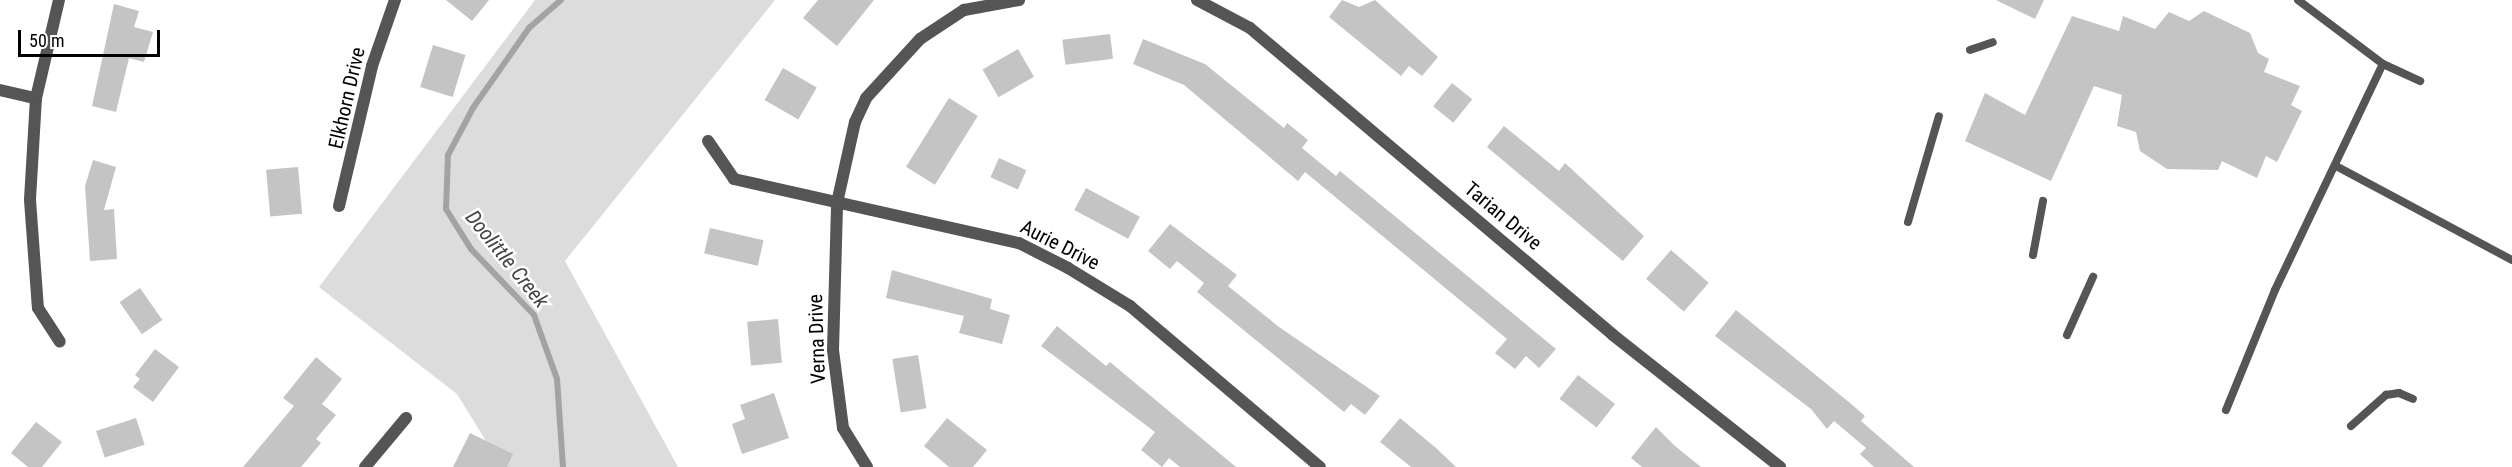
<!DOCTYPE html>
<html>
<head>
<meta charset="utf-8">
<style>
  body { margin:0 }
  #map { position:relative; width:2512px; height:467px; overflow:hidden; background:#fff; font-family:"Roboto Condensed",sans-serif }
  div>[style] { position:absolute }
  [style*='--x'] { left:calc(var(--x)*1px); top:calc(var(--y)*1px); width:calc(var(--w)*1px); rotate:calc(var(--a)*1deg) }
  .green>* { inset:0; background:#dcdcdc }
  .stream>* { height:6px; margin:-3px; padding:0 3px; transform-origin:3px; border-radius:3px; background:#a3a3a3 }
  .building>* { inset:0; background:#c4c4c4; transform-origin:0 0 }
  .lane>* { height:8px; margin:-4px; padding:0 4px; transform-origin:4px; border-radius:4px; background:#555 }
  .street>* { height:12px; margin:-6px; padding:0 6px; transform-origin:6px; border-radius:6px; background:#555 }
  span { translate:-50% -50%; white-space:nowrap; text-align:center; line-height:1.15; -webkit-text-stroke:5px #fff; paint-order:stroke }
  .street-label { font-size:20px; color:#000 }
  .water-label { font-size:21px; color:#444; font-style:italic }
  .scale { position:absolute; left:18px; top:30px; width:142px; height:27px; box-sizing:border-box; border:3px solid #000; border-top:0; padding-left:8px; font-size:18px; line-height:21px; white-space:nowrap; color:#000; -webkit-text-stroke:4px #fff; paint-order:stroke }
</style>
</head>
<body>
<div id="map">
  <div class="green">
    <div style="clip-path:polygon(535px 0,775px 0,565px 261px,678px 467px,502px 467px,457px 394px,319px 287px)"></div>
  </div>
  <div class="stream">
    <div style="--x:561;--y:0;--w:43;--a:138.8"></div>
    <div style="--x:529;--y:28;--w:98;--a:125"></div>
    <div style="--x:473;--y:108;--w:53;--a:118"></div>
    <div style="--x:448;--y:155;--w:54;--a:92.1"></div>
    <div style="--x:446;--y:209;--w:47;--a:58"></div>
    <div style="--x:471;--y:249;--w:91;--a:46.3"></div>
    <div style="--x:534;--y:315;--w:68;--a:70.2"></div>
    <div style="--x:557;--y:379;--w:88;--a:86.1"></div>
  </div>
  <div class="building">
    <div style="clip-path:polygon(446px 0,489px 0,472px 21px)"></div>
    <div style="clip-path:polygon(818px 0,874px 0,837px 46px,803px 18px)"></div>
    <div style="clip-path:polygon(1342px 0,1359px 7px,1375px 0,1438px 57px,1422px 76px,1409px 66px,1401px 76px,1329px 17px)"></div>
    <div style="clip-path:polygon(1996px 0,2044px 0,2035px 19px)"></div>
    <div style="clip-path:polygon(114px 4px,139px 11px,134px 27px,153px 32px,144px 62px,129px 58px,116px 112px,92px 106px)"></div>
    <div style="clip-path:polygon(2204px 11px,2250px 33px,2258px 53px,2269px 59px,2264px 72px,2300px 86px,2291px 105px,2302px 111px,2277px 162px,2266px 156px,2257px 178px,2222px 161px,2218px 170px,2167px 169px,2140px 151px,2136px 132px,2117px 126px,2122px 95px,2094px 86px,2051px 181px,1965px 141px,1985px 93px,2025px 115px,2072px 16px,2119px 31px,2123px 16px,2155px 29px,2169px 12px,2189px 21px)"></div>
    <div style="left:1110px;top:34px;width:25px;height:48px;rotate:83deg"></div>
    <div style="clip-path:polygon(1143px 39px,1205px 64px,1284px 128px,1287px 123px,1308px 140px,1302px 148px,1336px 176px,1340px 171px,1556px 349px,1539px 368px,1526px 356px,1515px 369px,1495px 353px,1507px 339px,1305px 172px,1298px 181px,1184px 85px,1133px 64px)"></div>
    <div style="left:433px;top:45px;width:34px;height:44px;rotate:17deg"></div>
    <div style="left:1018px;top:49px;width:32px;height:41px;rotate:60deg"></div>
    <div style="left:783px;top:68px;width:39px;height:37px;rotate:30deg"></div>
    <div style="left:1452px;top:83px;width:26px;height:30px;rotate:39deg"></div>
    <div style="left:949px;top:98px;width:34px;height:81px;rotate:32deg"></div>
    <div style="clip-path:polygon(1504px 126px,1559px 171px,1565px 163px,1644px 236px,1623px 261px,1487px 147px)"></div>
    <div style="left:999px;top:158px;width:30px;height:21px;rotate:24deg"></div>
    <div style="clip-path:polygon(93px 160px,116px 167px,104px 210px,114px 209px,117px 259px,90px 261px,85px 186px)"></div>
    <div style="left:298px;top:167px;width:47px;height:32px;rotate:85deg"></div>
    <div style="left:1086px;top:188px;width:61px;height:25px;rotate:28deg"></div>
    <div style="clip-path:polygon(1170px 224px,1237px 275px,1228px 286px,1279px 327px,1380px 396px,1365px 415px,1351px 404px,1344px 412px,1197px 292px,1204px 283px,1177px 261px,1170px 269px,1148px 251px)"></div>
    <div style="left:710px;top:228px;width:55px;height:26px;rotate:13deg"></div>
    <div style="left:1671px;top:250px;width:50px;height:38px;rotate:41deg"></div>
    <div style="clip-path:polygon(892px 270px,992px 299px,990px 309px,1010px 315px,1002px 344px,959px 333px,964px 316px,886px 298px)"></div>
    <div style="left:140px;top:288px;width:39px;height:25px;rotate:55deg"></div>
    <div style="clip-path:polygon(1736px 310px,1850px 403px,1865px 416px,1861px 421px,1914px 467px,1874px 467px,1860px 454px,1866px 448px,1834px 421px,1827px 429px,1811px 409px,1715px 336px)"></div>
    <div style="left:778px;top:319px;width:44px;height:31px;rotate:85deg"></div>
    <div style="clip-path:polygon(1057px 326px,1106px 366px,1110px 362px,1236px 467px,1180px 467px,1169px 458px,1162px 467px,1141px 450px,1155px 432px,1041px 346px)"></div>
    <div style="clip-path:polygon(155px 349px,179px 367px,153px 402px,133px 387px,140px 379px,135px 375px)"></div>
    <div style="left:918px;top:355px;width:54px;height:26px;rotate:81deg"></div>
    <div style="clip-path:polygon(316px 357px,342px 379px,322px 404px,336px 415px,316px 439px,321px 443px,301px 467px,243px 467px,294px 406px,283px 398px)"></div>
    <div style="left:1578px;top:375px;width:47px;height:30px;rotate:38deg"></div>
    <div style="clip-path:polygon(774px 393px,789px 438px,742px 454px,732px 424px,745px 419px,740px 405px)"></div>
    <div style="left:136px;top:418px;width:28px;height:42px;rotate:72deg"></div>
    <div style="clip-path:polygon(947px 418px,987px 450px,973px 467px,949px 467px,924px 446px)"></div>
    <div style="clip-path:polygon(1400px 418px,1436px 448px,1456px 467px,1411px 467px,1380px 442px)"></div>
    <div style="clip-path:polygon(36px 422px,62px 442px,42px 467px,28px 467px,11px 453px)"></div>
    <div style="clip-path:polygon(1656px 427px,1675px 446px,1701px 467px,1642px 467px,1631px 458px)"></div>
    <div style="clip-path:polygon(470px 433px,513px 454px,507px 467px,453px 467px)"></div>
  </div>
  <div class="lane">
    <div style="--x:2298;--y:0;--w:106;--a:37"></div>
    <div style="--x:2383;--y:64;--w:41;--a:24.7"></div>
    <div style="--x:1970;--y:50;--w:24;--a:-19"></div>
    <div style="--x:2336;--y:166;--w:200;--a:28.1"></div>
    <div style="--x:1908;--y:222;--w:110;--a:-73.7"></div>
    <div style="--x:2033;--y:255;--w:55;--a:-79.5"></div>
    <div style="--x:2067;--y:335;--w:64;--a:-65.9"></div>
    <div style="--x:2226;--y:410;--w:130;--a:-67.8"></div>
    <div style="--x:2275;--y:290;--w:250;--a:-64.5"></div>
    <div style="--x:2351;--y:426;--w:47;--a:-41.5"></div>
    <div style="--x:2386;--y:395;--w:13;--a:-9"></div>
    <div style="--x:2399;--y:393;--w:15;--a:23"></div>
  </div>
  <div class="street">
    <div style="--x:59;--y:0;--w:101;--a:103.2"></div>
    <div style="--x:36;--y:98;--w:102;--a:93.4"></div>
    <div style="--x:30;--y:200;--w:108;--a:85.8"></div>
    <div style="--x:38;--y:308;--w:40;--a:57.1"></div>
    <div style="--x:1197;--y:0;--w:60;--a:27.8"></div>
    <div style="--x:1250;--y:28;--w:475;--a:40.2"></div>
    <div style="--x:1613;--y:335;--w:213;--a:38.3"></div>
    <div style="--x:0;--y:90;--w:37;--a:13"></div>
    <div style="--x:708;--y:141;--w:46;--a:55.6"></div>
    <div style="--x:734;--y:179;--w:292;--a:12.7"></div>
    <div style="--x:1019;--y:243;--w:55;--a:27"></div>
    <div style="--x:1068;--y:268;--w:73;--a:31.5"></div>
    <div style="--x:1130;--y:306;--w:249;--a:40.3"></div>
    <div style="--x:339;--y:206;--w:144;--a:-76.7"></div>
    <div style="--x:372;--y:66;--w:70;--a:-70.8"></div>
    <div style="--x:365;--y:467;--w:64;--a:-50.1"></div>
    <div style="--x:867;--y:467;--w:46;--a:-121.6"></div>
    <div style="--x:843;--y:428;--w:79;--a:-97.3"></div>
    <div style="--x:833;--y:350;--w:147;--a:-88.4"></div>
    <div style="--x:837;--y:203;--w:83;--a:-77.5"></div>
    <div style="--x:855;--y:122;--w:26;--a:-65"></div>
    <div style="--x:866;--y:98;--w:80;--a:-47.5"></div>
    <div style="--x:920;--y:39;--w:53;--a:-33.4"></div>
    <div style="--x:964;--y:10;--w:56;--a:-10.3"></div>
  </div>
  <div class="street-label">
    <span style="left:347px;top:98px;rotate:-77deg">Elkhorn Drive</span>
    <span style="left:1503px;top:216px;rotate:40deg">Tarian Drive</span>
    <span style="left:1060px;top:245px;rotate:27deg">Aurie Drive</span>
    <span style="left:817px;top:339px;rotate:-92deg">Verna Drive</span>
  </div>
  <div class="water-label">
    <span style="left:507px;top:259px;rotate:51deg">Doolittle Creek</span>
  </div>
  <div class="scale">50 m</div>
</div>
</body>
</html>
